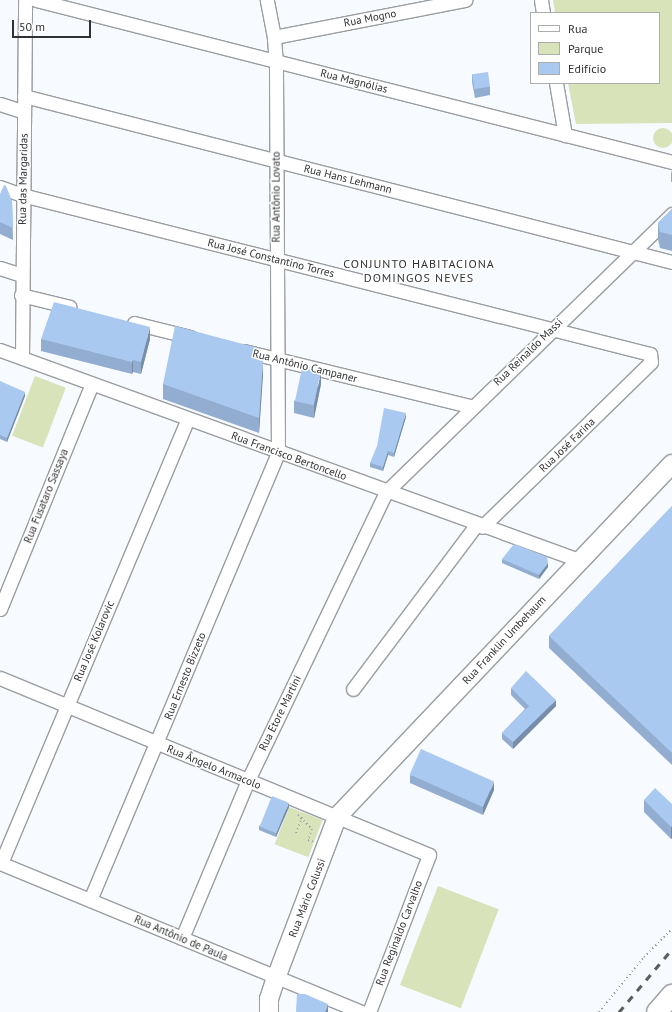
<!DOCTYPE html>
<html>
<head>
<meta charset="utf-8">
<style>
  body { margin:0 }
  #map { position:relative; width:672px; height:1012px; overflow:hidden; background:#f7faff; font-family:"PT Sans",sans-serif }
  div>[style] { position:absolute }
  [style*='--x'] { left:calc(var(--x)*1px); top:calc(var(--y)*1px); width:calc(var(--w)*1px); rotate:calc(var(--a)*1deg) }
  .green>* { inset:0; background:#d8e3ba; transform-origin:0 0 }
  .round { border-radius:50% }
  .path>* { height:2px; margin-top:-1px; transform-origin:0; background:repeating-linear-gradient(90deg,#9a9da0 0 1px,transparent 0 4px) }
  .roads { filter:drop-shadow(1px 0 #9a9da1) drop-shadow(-1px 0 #9a9da1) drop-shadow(0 1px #9a9da1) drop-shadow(0 -1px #9a9da1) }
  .street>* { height:13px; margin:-6.5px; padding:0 6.5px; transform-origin:6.5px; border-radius:6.5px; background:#fff }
  .secondary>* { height:18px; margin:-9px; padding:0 9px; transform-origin:9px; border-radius:9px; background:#fff }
  .primary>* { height:20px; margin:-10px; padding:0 10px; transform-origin:10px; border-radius:10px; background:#fff }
  .rail>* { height:3px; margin-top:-1.5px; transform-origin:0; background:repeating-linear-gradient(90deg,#5a5c5e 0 7px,transparent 0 14px) }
  .wall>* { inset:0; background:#92adcf }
  .shaded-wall>* { inset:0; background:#778da9 }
  .building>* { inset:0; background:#aac9f1; transform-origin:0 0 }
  span { translate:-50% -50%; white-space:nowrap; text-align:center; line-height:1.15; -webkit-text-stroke:3px #fff; paint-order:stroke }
  .street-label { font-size:11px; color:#2f3132 }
  .neighbourhood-label { font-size:12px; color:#2f3132; letter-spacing:1px }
  .legend { position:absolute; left:530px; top:12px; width:130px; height:72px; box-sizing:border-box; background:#fff; border:1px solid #acadad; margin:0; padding:5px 7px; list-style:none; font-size:12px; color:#2f3132 }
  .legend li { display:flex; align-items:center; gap:8px; height:20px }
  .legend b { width:20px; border:1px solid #acadad }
  .scale { position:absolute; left:12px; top:20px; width:79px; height:18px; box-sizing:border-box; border:2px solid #2f3132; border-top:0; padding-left:5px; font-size:12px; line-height:14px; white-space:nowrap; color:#2f3132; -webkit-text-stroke:3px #fff; paint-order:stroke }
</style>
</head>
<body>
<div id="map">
  <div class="green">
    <div style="clip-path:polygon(553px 0,672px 0,672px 123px,576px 124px,568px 83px,659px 83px,659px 13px,555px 13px)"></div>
    <div class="round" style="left:653px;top:128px;width:20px;height:20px"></div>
    <div style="left:35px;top:376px;width:33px;height:64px;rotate:21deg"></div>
    <div style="left:289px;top:807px;width:36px;height:40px;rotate:21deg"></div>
    <div style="left:438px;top:886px;width:65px;height:106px;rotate:21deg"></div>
  </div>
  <div class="path">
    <div style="--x:298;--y:815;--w:20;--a:45"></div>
    <div style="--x:312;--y:829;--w:12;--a:110"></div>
    <div style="--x:308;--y:840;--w:6;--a:18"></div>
    <div style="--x:296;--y:833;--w:17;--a:-69"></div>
    <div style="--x:599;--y:1012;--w:71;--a:-50.7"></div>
    <div style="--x:644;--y:957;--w:40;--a:-45"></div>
  </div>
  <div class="roads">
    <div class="street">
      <div style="--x:36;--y:0;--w:656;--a:14.29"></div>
      <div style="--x:541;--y:0;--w:13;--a:81"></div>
      <div style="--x:274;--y:37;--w:195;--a:-11"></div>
      <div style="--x:556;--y:83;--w:53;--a:80.2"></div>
      <div style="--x:24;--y:96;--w:669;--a:14.37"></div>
      <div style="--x:0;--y:104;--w:25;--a:18"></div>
      <div style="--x:0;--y:187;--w:23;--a:20"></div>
      <div style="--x:22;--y:195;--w:648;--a:14.21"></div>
      <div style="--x:650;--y:354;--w:8;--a:83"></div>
      <div style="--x:651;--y:362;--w:236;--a:135.7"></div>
      <div style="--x:0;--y:268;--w:22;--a:18"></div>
      <div style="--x:21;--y:295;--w:50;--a:13.8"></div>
      <div style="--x:134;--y:323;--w:58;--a:14"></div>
      <div style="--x:0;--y:350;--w:616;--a:19.94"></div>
      <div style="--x:244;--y:351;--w:236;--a:13.7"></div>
      <div style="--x:22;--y:357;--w:357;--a:-89.5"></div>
      <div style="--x:0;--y:609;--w:243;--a:-67.8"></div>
      <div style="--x:0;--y:678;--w:464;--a:22.4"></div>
      <div style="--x:429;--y:855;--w:168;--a:110.9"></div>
      <div style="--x:353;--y:689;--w:205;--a:-53.1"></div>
      <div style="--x:0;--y:863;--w:391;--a:22.4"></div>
      <div style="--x:1;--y:863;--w:482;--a:-67.2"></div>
      <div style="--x:90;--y:900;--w:486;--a:-67.2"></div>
      <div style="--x:278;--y:452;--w:390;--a:-90.3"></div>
      <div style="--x:276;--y:62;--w:25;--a:-95"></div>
      <div style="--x:274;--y:37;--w:38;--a:-101"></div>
      <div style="--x:182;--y:938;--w:171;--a:-67.3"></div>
      <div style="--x:248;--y:780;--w:319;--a:-64.4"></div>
      <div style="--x:386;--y:492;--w:399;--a:-44.2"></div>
    </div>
    <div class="secondary">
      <div style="--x:269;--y:1012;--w:13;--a:-90"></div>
      <div style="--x:269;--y:999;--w:22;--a:-72"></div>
      <div style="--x:276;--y:978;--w:172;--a:-69.2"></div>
      <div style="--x:337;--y:817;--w:487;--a:-46.5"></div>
    </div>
    <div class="primary">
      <div style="--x:657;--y:1012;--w:23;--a:-49"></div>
    </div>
  </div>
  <div class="rail">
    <div style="--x:619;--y:1012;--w:82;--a:-49.9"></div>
  </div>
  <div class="wall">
    <div style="clip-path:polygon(472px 74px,490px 87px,490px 95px,475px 98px,472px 82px)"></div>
    <div style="clip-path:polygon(672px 169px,672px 182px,671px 182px,671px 174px)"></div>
    <div style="clip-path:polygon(0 194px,12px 201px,13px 240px,0 234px)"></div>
    <div style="clip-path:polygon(672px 209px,672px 251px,660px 248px,658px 239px,658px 223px)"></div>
    <div style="clip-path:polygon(41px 339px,150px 339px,141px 374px,133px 372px,132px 374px,41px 351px)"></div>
    <div style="clip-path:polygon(263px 374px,259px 433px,163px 399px,163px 384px)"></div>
    <div style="clip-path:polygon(0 381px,25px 396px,7px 442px,0 439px)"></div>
    <div style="clip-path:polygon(321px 384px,314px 418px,294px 413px,294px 401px)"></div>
    <div style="clip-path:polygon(406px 417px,394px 457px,388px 455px,383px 471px,370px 467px,370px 463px)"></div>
    <div style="clip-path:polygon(672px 506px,672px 765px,549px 648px,549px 636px)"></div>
    <div style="clip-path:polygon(502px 559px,548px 567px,539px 579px,502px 563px)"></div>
    <div style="clip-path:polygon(511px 688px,556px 706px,513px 749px,502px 739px,502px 733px,525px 709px,511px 695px)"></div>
    <div style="clip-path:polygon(410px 775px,494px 790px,483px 815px,410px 783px)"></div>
    <div style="clip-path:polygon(644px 800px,672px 804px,672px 838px,671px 839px,644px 812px)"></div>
    <div style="clip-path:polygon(289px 807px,276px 837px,259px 830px,259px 826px)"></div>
  </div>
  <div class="shaded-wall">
    <div style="clip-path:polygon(150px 327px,150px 339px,141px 374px,141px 362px)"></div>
    <div style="clip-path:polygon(263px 359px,263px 374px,259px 433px,259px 418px)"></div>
    <div style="clip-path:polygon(133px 360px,133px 372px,132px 374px,132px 362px)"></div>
    <div style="clip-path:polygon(321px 372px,321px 384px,314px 418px,314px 406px)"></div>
    <div style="clip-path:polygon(25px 392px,25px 396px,7px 442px,7px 438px)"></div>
    <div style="clip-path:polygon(406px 413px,406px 417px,394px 457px,394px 453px)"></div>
    <div style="clip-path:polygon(388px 451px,388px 455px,383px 471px,383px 467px)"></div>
    <div style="clip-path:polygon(548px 563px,548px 567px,539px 579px,539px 575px)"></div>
    <div style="clip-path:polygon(556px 700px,556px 706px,513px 749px,513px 742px)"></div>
    <div style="clip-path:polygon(494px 782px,494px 790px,483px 815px,483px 807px)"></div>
    <div style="clip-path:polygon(289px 803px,289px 807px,276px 837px,276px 833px)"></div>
    <div style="clip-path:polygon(672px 826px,672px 838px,671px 839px,671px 827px)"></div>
    <div style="clip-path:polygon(328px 1004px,328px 1012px,325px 1012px)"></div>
  </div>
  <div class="building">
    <div style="left:488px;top:72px;width:15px;height:16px;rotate:82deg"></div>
    <div style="clip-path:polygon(4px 185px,6px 186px,12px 201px,13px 228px,0 222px,0 194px)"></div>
    <div style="clip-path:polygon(672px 209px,672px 235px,660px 232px,658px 223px)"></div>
    <div style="clip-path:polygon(54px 302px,150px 327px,141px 362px,133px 360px,132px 362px,41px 339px)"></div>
    <div style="clip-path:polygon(175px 326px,258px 348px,263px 359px,259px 418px,163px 384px)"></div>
    <div style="left:302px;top:368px;width:19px;height:34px;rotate:12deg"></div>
    <div style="clip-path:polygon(0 381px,25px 392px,7px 438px,0 435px)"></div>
    <div style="clip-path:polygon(384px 408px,406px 413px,394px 453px,388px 451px,383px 467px,370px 463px,377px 446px)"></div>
    <div style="clip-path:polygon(672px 506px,672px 753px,549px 636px)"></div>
    <div style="clip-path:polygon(514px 544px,547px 557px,548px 563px,539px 575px,502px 559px)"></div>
    <div style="clip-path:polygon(526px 671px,556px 700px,513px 742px,502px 733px,529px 706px,511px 688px)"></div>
    <div style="left:421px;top:749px;width:80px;height:28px;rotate:24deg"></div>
    <div style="clip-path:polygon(655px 788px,672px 804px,672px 826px,671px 827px,644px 800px)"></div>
    <div style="left:272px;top:796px;width:18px;height:33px;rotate:22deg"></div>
    <div style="clip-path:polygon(297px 994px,305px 994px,328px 1004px,325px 1012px,296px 1012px)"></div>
  </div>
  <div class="street-label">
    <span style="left:370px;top:18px;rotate:-11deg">Rua Mogno</span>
    <span style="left:354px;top:81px;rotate:14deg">Rua Magnólias</span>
    <span style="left:23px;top:179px;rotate:-89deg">Rua das Margaridas</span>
    <span style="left:348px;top:179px;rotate:14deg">Rua Hans Lehmann</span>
    <span style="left:276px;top:197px;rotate:-90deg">Rua Antônio Lovato</span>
    <span style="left:271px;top:258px;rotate:14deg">Rua José Constantino Torres</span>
    <span style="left:528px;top:352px;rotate:-44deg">Rua Reinaldo Massi</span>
    <span style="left:305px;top:366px;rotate:14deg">Rua Antônio Campaner</span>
    <span style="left:567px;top:445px;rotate:-44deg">Rua José Farina</span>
    <span style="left:289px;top:456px;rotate:20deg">Rua Francisco Bertoncello</span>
    <span style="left:46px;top:496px;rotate:-68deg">Rua Fusataro Sassaya</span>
    <span style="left:504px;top:640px;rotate:-47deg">Rua Franklin Umbehaum</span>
    <span style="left:94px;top:641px;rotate:-67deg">Rua José Kolarovic</span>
    <span style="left:185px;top:676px;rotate:-68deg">Rua Ernesto Bizzeto</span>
    <span style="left:280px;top:713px;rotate:-64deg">Rua Etore Martini</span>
    <span style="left:214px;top:767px;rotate:22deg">Rua Ângelo Armacolo</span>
    <span style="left:307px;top:898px;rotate:-69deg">Rua Mário Colussi</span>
    <span style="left:399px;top:933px;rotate:-69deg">Rua Reginaldo Carvalho</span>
    <span style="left:181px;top:938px;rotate:23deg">Rua Antônio de Paula</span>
  </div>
  <div class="neighbourhood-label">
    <span style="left:419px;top:271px">CONJUNTO HABITACIONA<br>DOMINGOS NEVES</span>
  </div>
  <ul class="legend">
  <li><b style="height:5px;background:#fff"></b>Rua</li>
  <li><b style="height:11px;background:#d8e3ba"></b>Parque</li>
  <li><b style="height:11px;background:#aac9f1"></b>Edifício</li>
  </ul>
  <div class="scale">50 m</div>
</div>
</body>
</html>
